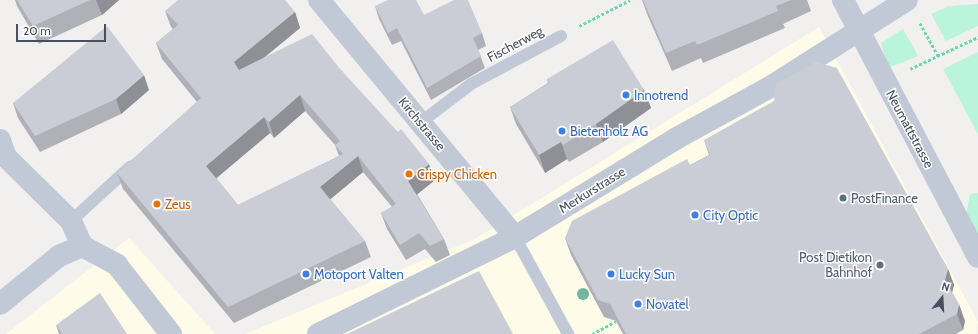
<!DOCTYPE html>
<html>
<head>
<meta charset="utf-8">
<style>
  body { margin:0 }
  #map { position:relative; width:978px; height:334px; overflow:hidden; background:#f2f0ef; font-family:Cabin,sans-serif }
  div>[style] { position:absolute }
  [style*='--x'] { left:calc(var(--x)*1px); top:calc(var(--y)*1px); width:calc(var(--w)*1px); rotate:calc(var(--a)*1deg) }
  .commercial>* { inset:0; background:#fefbe8 }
  .green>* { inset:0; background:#baf4da }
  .path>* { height:2.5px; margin-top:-1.25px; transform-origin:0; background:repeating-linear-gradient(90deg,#6dd6b4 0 3px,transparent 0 5px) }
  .service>* { height:12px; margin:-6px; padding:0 6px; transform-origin:6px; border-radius:6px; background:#c2c9d6 }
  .minor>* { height:22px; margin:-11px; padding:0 11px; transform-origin:11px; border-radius:11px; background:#c2c9d6 }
  .tertiary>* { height:22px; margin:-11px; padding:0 11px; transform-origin:11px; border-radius:11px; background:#c2c9d6 }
  .trees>* { width:12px; height:12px; margin:-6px; border-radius:50%; background:#74b59e }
  .wall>* { inset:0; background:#afb0b8 }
  .shaded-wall>* { inset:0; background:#8e9096 }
  .building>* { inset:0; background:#cbcdd6 }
  .dots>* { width:11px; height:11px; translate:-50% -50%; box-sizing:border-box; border:2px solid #fff; border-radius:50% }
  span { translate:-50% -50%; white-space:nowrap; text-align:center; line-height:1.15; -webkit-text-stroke:3px #fff; paint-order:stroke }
  .street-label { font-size:13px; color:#454f60 }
  .shop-label { font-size:13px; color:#366cbe }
  .left { translate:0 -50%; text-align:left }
  .food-label { font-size:13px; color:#c56008 }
  .service-label { font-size:13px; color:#4e5e75 }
  .right { translate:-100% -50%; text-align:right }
  .north { position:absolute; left:922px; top:278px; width:40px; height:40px; -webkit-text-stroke:3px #fff; paint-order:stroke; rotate:18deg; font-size:11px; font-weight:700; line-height:16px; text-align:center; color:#454f60 }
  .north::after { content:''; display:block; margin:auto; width:14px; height:18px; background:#454f60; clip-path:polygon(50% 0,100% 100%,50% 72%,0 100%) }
  .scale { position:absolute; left:16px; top:24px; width:90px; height:18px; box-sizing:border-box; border:2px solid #454f60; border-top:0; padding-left:5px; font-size:12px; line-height:14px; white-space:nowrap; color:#454f60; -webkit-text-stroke:3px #fff; paint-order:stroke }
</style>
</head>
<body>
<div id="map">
  <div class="commercial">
    <div style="clip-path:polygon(819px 27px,978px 322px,976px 334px,245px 334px,475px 239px)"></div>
    <div style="clip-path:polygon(129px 238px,215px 334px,6px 334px)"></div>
  </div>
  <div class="green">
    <div style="clip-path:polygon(978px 4px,978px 26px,946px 41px,931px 14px,949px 6px)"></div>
    <div style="clip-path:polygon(903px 29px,918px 56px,888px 68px,881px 43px)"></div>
    <div style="clip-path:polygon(978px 52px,978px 134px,943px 69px)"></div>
    <div style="clip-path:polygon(978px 193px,978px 237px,966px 215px,970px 194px)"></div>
  </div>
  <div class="path">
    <div style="--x:920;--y:23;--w:38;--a:61"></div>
    <div style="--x:579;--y:26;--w:57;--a:-27"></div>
    <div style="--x:910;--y:69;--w:75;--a:-25.2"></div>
    <div style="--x:592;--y:334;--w:27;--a:-28"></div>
  </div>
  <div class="service">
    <div style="--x:420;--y:123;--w:64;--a:-37.4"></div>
    <div style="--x:471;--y:84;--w:102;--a:-28.1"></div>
    <div style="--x:71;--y:221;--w:81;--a:-42.5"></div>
    <div style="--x:515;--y:237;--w:111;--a:61.3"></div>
  </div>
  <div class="minor">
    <div style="--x:319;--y:0;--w:308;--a:50.4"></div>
    <div style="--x:843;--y:0;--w:290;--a:62.3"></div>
    <div style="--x:0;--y:140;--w:18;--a:71"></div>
    <div style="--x:6;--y:157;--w:91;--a:44.6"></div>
    <div style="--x:71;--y:221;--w:27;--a:66"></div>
  </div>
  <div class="tertiary">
    <div style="--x:0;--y:304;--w:76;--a:-39.1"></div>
    <div style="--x:59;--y:256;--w:25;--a:-23"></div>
    <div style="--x:82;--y:246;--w:40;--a:28"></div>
    <div style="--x:117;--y:265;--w:88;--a:52"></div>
    <div style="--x:318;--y:334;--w:220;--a:-26.2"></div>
    <div style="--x:515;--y:237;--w:190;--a:-31.4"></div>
    <div style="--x:677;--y:138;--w:106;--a:-28.7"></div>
    <div style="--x:770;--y:87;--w:162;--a:-32.4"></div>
  </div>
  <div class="trees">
    <div style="left:583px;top:294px"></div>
  </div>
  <div class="wall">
    <div style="clip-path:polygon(15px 0,119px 0,102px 15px,39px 44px,17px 6px)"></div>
    <div style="clip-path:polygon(642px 0,807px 0,811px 11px,783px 24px,785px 28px,703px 63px,701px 58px,672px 71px,647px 14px)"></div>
    <div style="clip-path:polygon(375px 6px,424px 15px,482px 33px,486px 46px,478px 50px,485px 68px,431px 100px,401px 41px,392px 45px,379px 19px)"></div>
    <div style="clip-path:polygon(evenodd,165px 11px,295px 12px,300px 28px,264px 58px,341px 70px,435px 180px,417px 194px,444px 239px,450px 255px,436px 262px,425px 249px,406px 260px,387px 229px,381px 213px,392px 207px,363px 172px,330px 199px,365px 241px,371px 257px,234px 323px,123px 189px,117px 173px,197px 102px,162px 59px,156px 43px,173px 29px,171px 27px,165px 11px,305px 111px,335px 145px,339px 156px,238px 205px,216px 178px,270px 133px,274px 138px,305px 111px)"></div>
    <div style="clip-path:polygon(547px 79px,644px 90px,651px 108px,603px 142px,569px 162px,567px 159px,545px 173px,516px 124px,510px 107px,548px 83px)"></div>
    <div style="clip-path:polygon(149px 90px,121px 114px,40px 152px,18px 118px,13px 103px)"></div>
    <div style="clip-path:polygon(704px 140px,948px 269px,954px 285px,952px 293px,965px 321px,963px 330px,956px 334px,623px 334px,616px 321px,604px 317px,571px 255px,565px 238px,690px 165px,709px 155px)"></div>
    <div style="clip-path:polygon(56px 325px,127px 334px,59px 334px)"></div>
  </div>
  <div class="shaded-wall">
    <div style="clip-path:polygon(96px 0,119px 0,102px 15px)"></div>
    <div style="clip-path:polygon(295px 12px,300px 28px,240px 77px,234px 62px)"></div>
    <div style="clip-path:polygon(144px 75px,149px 90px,121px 114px,116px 99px)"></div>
    <div style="clip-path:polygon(644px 90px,651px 108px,603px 142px,596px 124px)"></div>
    <div style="clip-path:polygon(300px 95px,305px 111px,274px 138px,269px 122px)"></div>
    <div style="clip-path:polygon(264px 117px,270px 133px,212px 182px,206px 166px)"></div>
    <div style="clip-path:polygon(561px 142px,567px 159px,545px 173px,539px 155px)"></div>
    <div style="clip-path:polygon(358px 156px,363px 172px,326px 203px,320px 187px)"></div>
    <div style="clip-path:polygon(429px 164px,435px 180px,414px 197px,408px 181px)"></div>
    <div style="clip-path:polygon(948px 269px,954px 285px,951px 296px,945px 280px)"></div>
    <div style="clip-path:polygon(959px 304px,965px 321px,963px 330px,957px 314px)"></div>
  </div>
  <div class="building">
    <div style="clip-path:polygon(17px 0,90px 0,33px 26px)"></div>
    <div style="clip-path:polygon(evenodd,178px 0,285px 0,295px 12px,234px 62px,239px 70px,312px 34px,341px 70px,398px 132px,401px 129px,429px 164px,408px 181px,444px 239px,430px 246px,419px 233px,400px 245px,381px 213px,396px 204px,358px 156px,320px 187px,365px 241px,228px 307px,117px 173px,201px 98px,156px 43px,178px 25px,165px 11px,178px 0,300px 95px,340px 141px,335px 145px,343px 154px,238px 205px,206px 166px,264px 117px,269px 122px,300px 95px)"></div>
    <div style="clip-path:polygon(388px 0,416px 0,424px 15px,454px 0,468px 0,482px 33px,473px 38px,481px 56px,427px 88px,397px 28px,388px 33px,375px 6px)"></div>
    <div style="clip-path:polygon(643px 0,791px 0,776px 6px,778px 11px,697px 45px,695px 41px,666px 53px)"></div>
    <div style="clip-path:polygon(107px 26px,144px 75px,116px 99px,35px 136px,13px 103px)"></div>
    <div style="clip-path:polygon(613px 40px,644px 90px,596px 124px,563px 145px,561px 142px,539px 155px,510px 107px,549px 83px,547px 79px)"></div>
    <div style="clip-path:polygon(816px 62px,837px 68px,948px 269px,945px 280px,959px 304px,957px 314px,919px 334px,626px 334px,610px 304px,598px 300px,565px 238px,572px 221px,687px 159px,690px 165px,710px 155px,704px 140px,774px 101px,776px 84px)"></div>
    <div style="clip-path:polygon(479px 271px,513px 334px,347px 334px)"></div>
    <div style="clip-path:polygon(100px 293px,127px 334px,62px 334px,56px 325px)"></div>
  </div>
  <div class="dots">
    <div style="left:626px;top:95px;background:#3f7fe0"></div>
    <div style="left:562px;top:131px;background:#3f7fe0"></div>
    <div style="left:409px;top:174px;background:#e8710a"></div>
    <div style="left:843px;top:198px;background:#5c6f8a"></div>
    <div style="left:157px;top:204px;background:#e8710a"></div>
    <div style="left:695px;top:215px;background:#3f7fe0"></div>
    <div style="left:880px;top:265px;background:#5c6f8a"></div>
    <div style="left:306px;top:274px;background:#3f7fe0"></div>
    <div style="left:611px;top:274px;background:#3f7fe0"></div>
    <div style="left:638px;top:304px;background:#3f7fe0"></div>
  </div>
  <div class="street-label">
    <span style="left:515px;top:44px;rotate:-28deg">Fischerweg</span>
    <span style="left:422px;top:124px;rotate:50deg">Kirchstrasse</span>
    <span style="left:910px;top:129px;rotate:62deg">Neumattstrasse</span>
    <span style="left:592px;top:190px;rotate:-32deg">Merkurstrasse</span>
  </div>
  <div class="shop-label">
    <span class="left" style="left:634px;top:95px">Innotrend</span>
    <span class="left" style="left:570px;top:131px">Bietenholz AG</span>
    <span class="left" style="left:703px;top:215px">City Optic</span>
    <span class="left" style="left:314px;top:274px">Motoport Valten</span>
    <span class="left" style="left:619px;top:274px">Lucky Sun</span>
    <span class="left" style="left:646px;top:304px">Novatel</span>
  </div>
  <div class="food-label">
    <span class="left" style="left:417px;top:174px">Crispy Chicken</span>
    <span class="left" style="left:165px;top:204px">Zeus</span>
  </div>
  <div class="service-label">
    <span class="left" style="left:851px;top:198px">PostFinance</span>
    <span class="right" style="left:872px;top:265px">Post Dietikon<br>Bahnhof</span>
  </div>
  <div class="north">N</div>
  <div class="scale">20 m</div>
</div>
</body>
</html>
